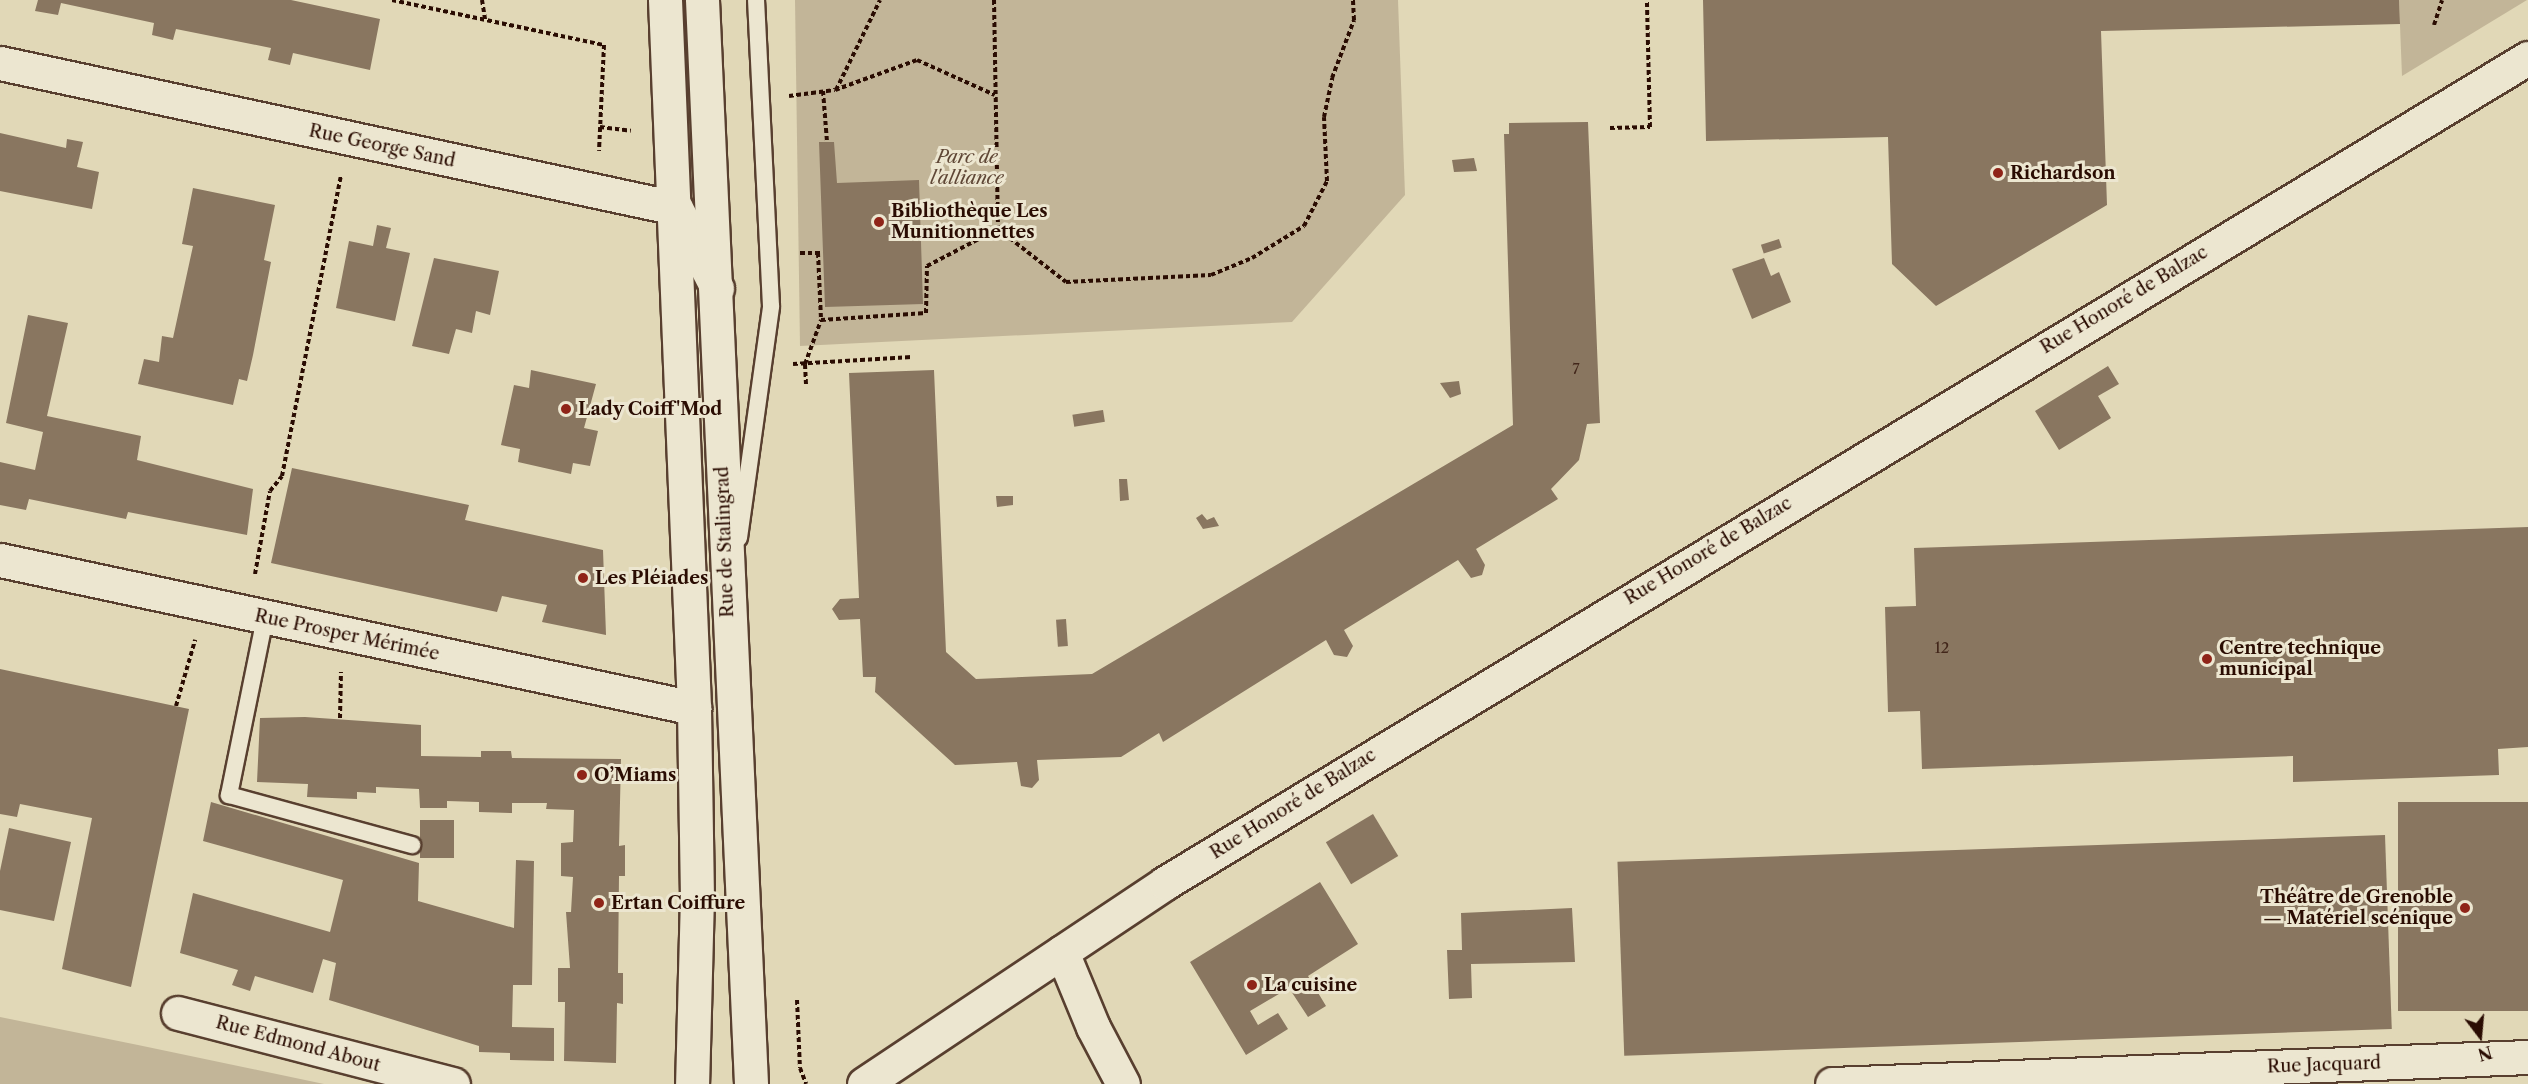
<!DOCTYPE html>
<html>
<head>
<meta charset="utf-8">
<style>
  body { margin:0 }
  #map { position:relative; width:2528px; height:1084px; overflow:hidden; background:#e1d8b7; font-family:"Libre Caslon Text",serif }
  div>[style] { position:absolute }
  [style*='--x'] { left:calc(var(--x)*1px); top:calc(var(--y)*1px); width:calc(var(--w)*1px); rotate:calc(var(--a)*1deg) }
  .green>* { inset:0; background:#c2b598 }
  .building>* { inset:0; background:#897660; transform-origin:0 0 }
  .path>* { height:4px; margin-top:-2px; transform-origin:0; background:repeating-linear-gradient(90deg,#2a0c02 0 4.5px,transparent 0 7.5px) }
  .roads { filter:drop-shadow(2px 0 #583f2f) drop-shadow(-2px 0 #583f2f) drop-shadow(0 2px #583f2f) drop-shadow(0 -2px #583f2f) }
  .service>* { height:16px; margin:-8px; padding:0 8px; transform-origin:8px; border-radius:8px; background:#ece6d0 }
  .minor>* { height:33px; margin:-16.5px; padding:0 16.5px; transform-origin:16.5px; border-radius:16.5px; background:#ece6d0 }
  .tertiary>* { height:33px; margin:-16.5px; padding:0 16.5px; transform-origin:16.5px; border-radius:16.5px; background:#ece6d0 }
  .dots>* { width:16px; height:16px; translate:-50% -50%; box-sizing:border-box; border:3px solid #ece6d0; border-radius:50% }
  span { translate:-50% -50%; white-space:nowrap; text-align:center; line-height:1.15; -webkit-text-stroke:6px #ece6d0; paint-order:stroke }
  .number-label { font-size:15px; color:#42261a }
  .number-label span { -webkit-text-stroke-width:0 }
  .street-label { font-size:18px; color:#2a0c02 }
  .park-label { font-size:18px; color:#5f4736; font-style:italic }
  .poi-label { font-size:18px; color:#2a0c02; font-weight:700 }
  .left { translate:0 -50%; text-align:left }
  .right { translate:-100% -50%; text-align:right }
  .north { position:absolute; left:2450px; top:1006px; width:60px; height:60px; -webkit-text-stroke:4px #ece6d0; paint-order:stroke; rotate:164deg; font-size:16px; font-weight:700; line-height:24px; text-align:center; color:#2a0c02 }
  .north::after { content:''; display:block; margin:auto; width:21px; height:27px; background:#2a0c02; clip-path:polygon(50% 0,100% 100%,50% 72%,0 100%) }
</style>
</head>
<body>
<div id="map">
  <div class="green">
    <div style="clip-path:polygon(795px 0,1398px 0,1405px 195px,1292px 322px,800px 346px)"></div>
    <div style="clip-path:polygon(2399px 0,2527px 0,2402px 76px)"></div>
    <div style="clip-path:polygon(0 1017px,138px 1045px,324px 1084px,0 1084px)"></div>
  </div>
  <div class="building">
    <div style="clip-path:polygon(38px 0,291px 0,380px 19px,370px 70px,293px 53px,290px 65px,268px 60px,271px 48px,176px 29px,173px 40px,152px 35px,154px 23px,61px 3px,58px 15px,35px 11px)"></div>
    <div style="clip-path:polygon(1703px 0,2399px 0,2400px 24px,2101px 31px,2107px 205px,1936px 306px,1892px 264px,1888px 137px,1706px 141px)"></div>
    <div style="clip-path:polygon(1588px 122px,1600px 423px,1587px 424px,1579px 460px,1551px 489px,1558px 499px,1476px 549px,1485px 565px,1482px 575px,1471px 578px,1458px 560px,1344px 630px,1353px 646px,1347px 657px,1334px 655px,1326px 640px,1163px 742px,1159px 733px,1121px 757px,1037px 760px,1039px 780px,1032px 788px,1021px 786px,1017px 762px,955px 765px,875px 692px,876px 677px,863px 677px,860px 619px,839px 620px,832px 609px,840px 599px,859px 598px,849px 373px,934px 370px,946px 652px,976px 679px,1092px 674px,1513px 425px,1504px 134px,1509px 134px,1509px 123px)"></div>
    <div style="clip-path:polygon(0 133px,66px 148px,67px 139px,83px 142px,77px 167px,99px 172px,92px 209px,0 191px)"></div>
    <div style="clip-path:polygon(819px 142px,834px 142px,837px 183px,919px 180px,923px 304px,825px 307px)"></div>
    <div style="clip-path:polygon(1474px 158px,1477px 171px,1454px 172px,1452px 160px)"></div>
    <div style="clip-path:polygon(193px 188px,275px 205px,264px 260px,271px 262px,253px 355px,247px 381px,239px 379px,233px 405px,138px 384px,144px 359px,159px 362px,162px 336px,173px 338px,193px 246px,182px 244px)"></div>
    <div style="clip-path:polygon(377px 225px,391px 228px,386px 248px,410px 253px,395px 321px,336px 308px,349px 241px,373px 246px)"></div>
    <div style="left:1779px;top:239px;width:9px;height:19px;rotate:72deg"></div>
    <div style="clip-path:polygon(434px 258px,499px 271px,490px 315px,476px 311px,472px 333px,456px 329px,449px 354px,412px 346px)"></div>
    <div style="clip-path:polygon(1764px 258px,1771px 276px,1779px 272px,1791px 302px,1752px 319px,1732px 269px)"></div>
    <div style="clip-path:polygon(28px 315px,68px 323px,47px 416px,141px 436px,137px 460px,253px 489px,247px 535px,128px 512px,126px 519px,29px 499px,26px 510px,0 505px,0 462px,35px 470px,43px 432px,6px 423px)"></div>
    <div style="clip-path:polygon(2108px 366px,2119px 384px,2098px 396px,2111px 418px,2059px 450px,2035px 411px)"></div>
    <div style="clip-path:polygon(531px 370px,596px 384px,584px 428px,598px 431px,590px 466px,573px 463px,571px 474px,518px 462px,520px 449px,501px 445px,514px 385px,529px 388px)"></div>
    <div style="clip-path:polygon(1459px 381px,1461px 394px,1450px 398px,1440px 383px)"></div>
    <div style="left:1103px;top:410px;width:12px;height:31px;rotate:81deg"></div>
    <div style="clip-path:polygon(292px 468px,469px 505px,465px 520px,603px 550px,606px 635px,542px 622px,547px 605px,502px 596px,497px 612px,271px 563px)"></div>
    <div style="clip-path:polygon(1119px 479px,1127px 479px,1129px 500px,1120px 501px)"></div>
    <div style="clip-path:polygon(996px 496px,1013px 496px,1013px 505px,997px 507px)"></div>
    <div style="clip-path:polygon(1202px 514px,1207px 520px,1214px 517px,1219px 526px,1203px 529px,1196px 518px)"></div>
    <div style="clip-path:polygon(2528px 527px,2528px 747px,2498px 749px,2499px 775px,2293px 782px,2293px 756px,1922px 769px,1920px 711px,1888px 712px,1885px 607px,1916px 606px,1914px 548px)"></div>
    <div style="left:1066px;top:619px;width:27px;height:10px;rotate:86deg"></div>
    <div style="clip-path:polygon(0 669px,189px 709px,131px 987px,62px 969px,92px 818px,20px 804px,17px 817px,0 814px)"></div>
    <div style="clip-path:polygon(305px 717px,421px 725px,421px 756px,481px 757px,481px 751px,511px 751px,512px 758px,621px 759px,619px 846px,625px 845px,625px 876px,619px 876px,618px 973px,623px 973px,623px 1004px,617px 1003px,616px 1063px,564px 1061px,565px 1002px,558px 1002px,558px 968px,570px 968px,566px 912px,571px 912px,573px 877px,561px 876px,561px 843px,573px 842px,574px 810px,546px 809px,547px 803px,512px 803px,512px 813px,479px 812px,479px 802px,447px 801px,447px 808px,420px 808px,419px 789px,376px 787px,376px 793px,357px 792px,357px 799px,307px 797px,308px 784px,257px 782px,260px 718px)"></div>
    <div style="clip-path:polygon(211px 802px,419px 863px,418px 901px,514px 928px,516px 860px,534px 861px,532px 985px,513px 985px,512px 1027px,554px 1028px,554px 1061px,510px 1060px,510px 1053px,479px 1052px,479px 1046px,329px 1000px,336px 963px,323px 959px,313px 993px,255px 976px,250px 991px,232px 985px,238px 970px,180px 953px,193px 893px,330px 932px,343px 880px,203px 841px)"></div>
    <div style="left:2528px;top:802px;width:209px;height:130px;rotate:90deg"></div>
    <div style="left:1373px;top:814px;width:49px;height:55px;rotate:59deg"></div>
    <div style="left:420px;top:820px;width:34px;height:38px"></div>
    <div style="clip-path:polygon(9px 828px,71px 842px,54px 921px,0 910px,0 871px)"></div>
    <div style="left:2385px;top:835px;width:194px;height:768px;rotate:88deg"></div>
    <div style="clip-path:polygon(1320px 882px,1358px 944px,1308px 976px,1326px 1006px,1308px 1017px,1289px 988px,1250px 1011px,1258px 1025px,1278px 1013px,1288px 1029px,1246px 1055px,1190px 962px)"></div>
    <div style="clip-path:polygon(1572px 908px,1575px 962px,1471px 964px,1472px 998px,1449px 999px,1447px 950px,1462px 950px,1461px 913px)"></div>
  </div>
  <div class="path">
    <div style="--x:392;--y:0;--w:217;--a:12"></div>
    <div style="--x:604;--y:45;--w:106;--a:92.7"></div>
    <div style="--x:482;--y:0;--w:20;--a:81"></div>
    <div style="--x:994;--y:0;--w:229;--a:89"></div>
    <div style="--x:998;--y:229;--w:86;--a:37.9"></div>
    <div style="--x:1066;--y:282;--w:145;--a:-2.8"></div>
    <div style="--x:1211;--y:275;--w:44;--a:-22.5"></div>
    <div style="--x:1252;--y:258;--w:61;--a:-31.6"></div>
    <div style="--x:1304;--y:226;--w:51;--a:-62.9"></div>
    <div style="--x:1327;--y:181;--w:64;--a:-92.7"></div>
    <div style="--x:1324;--y:117;--w:40;--a:-78"></div>
    <div style="--x:1332;--y:78;--w:62;--a:-69.2"></div>
    <div style="--x:1354;--y:20;--w:20;--a:-93"></div>
    <div style="--x:2434;--y:25;--w:26;--a:-72"></div>
    <div style="--x:836;--y:90;--w:100;--a:-63.9"></div>
    <div style="--x:823;--y:91;--w:51;--a:85.5"></div>
    <div style="--x:789;--y:96;--w:46;--a:-7.4"></div>
    <div style="--x:835;--y:90;--w:87;--a:-20.1"></div>
    <div style="--x:917;--y:60;--w:85;--a:24.2"></div>
    <div style="--x:600;--y:127;--w:31;--a:7"></div>
    <div style="--x:1610;--y:128;--w:40;--a:-1.4"></div>
    <div style="--x:1650;--y:127;--w:127;--a:-91.4"></div>
    <div style="--x:800;--y:253;--w:23;--a:0"></div>
    <div style="--x:818;--y:253;--w:67;--a:87.4"></div>
    <div style="--x:821;--y:320;--w:105;--a:-3.8"></div>
    <div style="--x:926;--y:313;--w:47;--a:-88.8"></div>
    <div style="--x:927;--y:266;--w:80;--a:-27.5"></div>
    <div style="--x:793;--y:364;--w:119;--a:-3.4"></div>
    <div style="--x:806;--y:384;--w:20;--a:-93"></div>
    <div style="--x:805;--y:364;--w:47;--a:-70"></div>
    <div style="--x:255;--y:574;--w:84;--a:-79.8"></div>
    <div style="--x:270;--y:491;--w:19;--a:-51"></div>
    <div style="--x:282;--y:476;--w:306;--a:-78.9"></div>
    <div style="--x:176;--y:706;--w:69;--a:-73.9"></div>
    <div style="--x:340;--y:718;--w:46;--a:-88.8"></div>
    <div style="--x:797;--y:1000;--w:68;--a:87.5"></div>
    <div style="--x:800;--y:1068;--w:17;--a:69"></div>
  </div>
  <div class="roads">
    <div class="service">
      <div style="--x:739;--y:538;--w:234;--a:-82.1"></div>
      <div style="--x:771;--y:306;--w:306;--a:-92.8"></div>
      <div style="--x:265;--y:618;--w:181;--a:101.5"></div>
      <div style="--x:229;--y:795;--w:190;--a:15.3"></div>
    </div>
    <div class="minor">
      <div style="--x:0;--y:63;--w:691;--a:12.11"></div>
      <div style="--x:676;--y:208;--w:90;--a:62.9"></div>
      <div style="--x:0;--y:560;--w:710;--a:12.04"></div>
      <div style="--x:1062;--y:952;--w:81;--a:67.5"></div>
      <div style="--x:1093;--y:1027;--w:64;--a:62.2"></div>
      <div style="--x:178;--y:1013;--w:284;--a:14.5"></div>
      <div style="--x:864;--y:1084;--w:362;--a:-33.7"></div>
      <div style="--x:1165;--y:883;--w:1593;--a:-31.19"></div>
      <div style="--x:1832;--y:1084;--w:697;--a:-2.22"></div>
    </div>
    <div class="tertiary">
      <div style="--x:665;--y:0;--w:709;--a:87.65"></div>
      <div style="--x:694;--y:708;--w:188;--a:89.1"></div>
      <div style="--x:697;--y:896;--w:188;--a:91.5"></div>
      <div style="--x:702;--y:0;--w:1085;--a:87.41"></div>
    </div>
  </div>
  <div class="dots">
    <div style="left:1998px;top:173px;background:#8f2418"></div>
    <div style="left:879px;top:222px;background:#8f2418"></div>
    <div style="left:566px;top:409px;background:#8f2418"></div>
    <div style="left:583px;top:578px;background:#8f2418"></div>
    <div style="left:2207px;top:659px;background:#8f2418"></div>
    <div style="left:582px;top:775px;background:#8f2418"></div>
    <div style="left:599px;top:903px;background:#8f2418"></div>
    <div style="left:2465px;top:908px;background:#8f2418"></div>
    <div style="left:1252px;top:985px;background:#8f2418"></div>
  </div>
  <div class="number-label">
    <span style="left:1576px;top:369px">7</span>
    <span style="left:1942px;top:648px">12</span>
  </div>
  <div class="street-label">
    <span style="left:382px;top:146px;rotate:12deg">Rue George Sand</span>
    <span style="left:2124px;top:300px;rotate:-31deg">Rue Honoré de Balzac</span>
    <span style="left:725px;top:542px;rotate:-92deg">Rue de Stalingrad</span>
    <span style="left:1708px;top:551px;rotate:-31deg">Rue Honoré de Balzac</span>
    <span style="left:347px;top:635px;rotate:12deg">Rue Prosper Mérimée</span>
    <span style="left:1293px;top:804px;rotate:-32deg">Rue Honoré de Balzac</span>
    <span style="left:298px;top:1044px;rotate:15deg">Rue Edmond About</span>
    <span style="left:2324px;top:1065px;rotate:-2deg">Rue Jacquard</span>
  </div>
  <div class="park-label">
    <span style="left:967px;top:168px">Parc de<br>l'alliance</span>
  </div>
  <div class="poi-label">
    <span class="left" style="left:2010px;top:173px">Richardson</span>
    <span class="left" style="left:891px;top:222px">Bibliothèque Les<br>Munitionnettes</span>
    <span class="left" style="left:578px;top:409px">Lady Coiff'Mod</span>
    <span class="left" style="left:595px;top:578px">Les Pléiades</span>
    <span class="left" style="left:2219px;top:659px">Centre technique<br>municipal</span>
    <span class="left" style="left:594px;top:775px">O’Miams</span>
    <span class="right" style="left:2453px;top:908px">Théâtre de Grenoble<br>— Matériel scénique</span>
    <span class="left" style="left:611px;top:903px">Ertan Coiffure</span>
    <span class="left" style="left:1264px;top:985px">La cuisine</span>
  </div>
  <div class="north">N</div>
</div>
</body>
</html>
